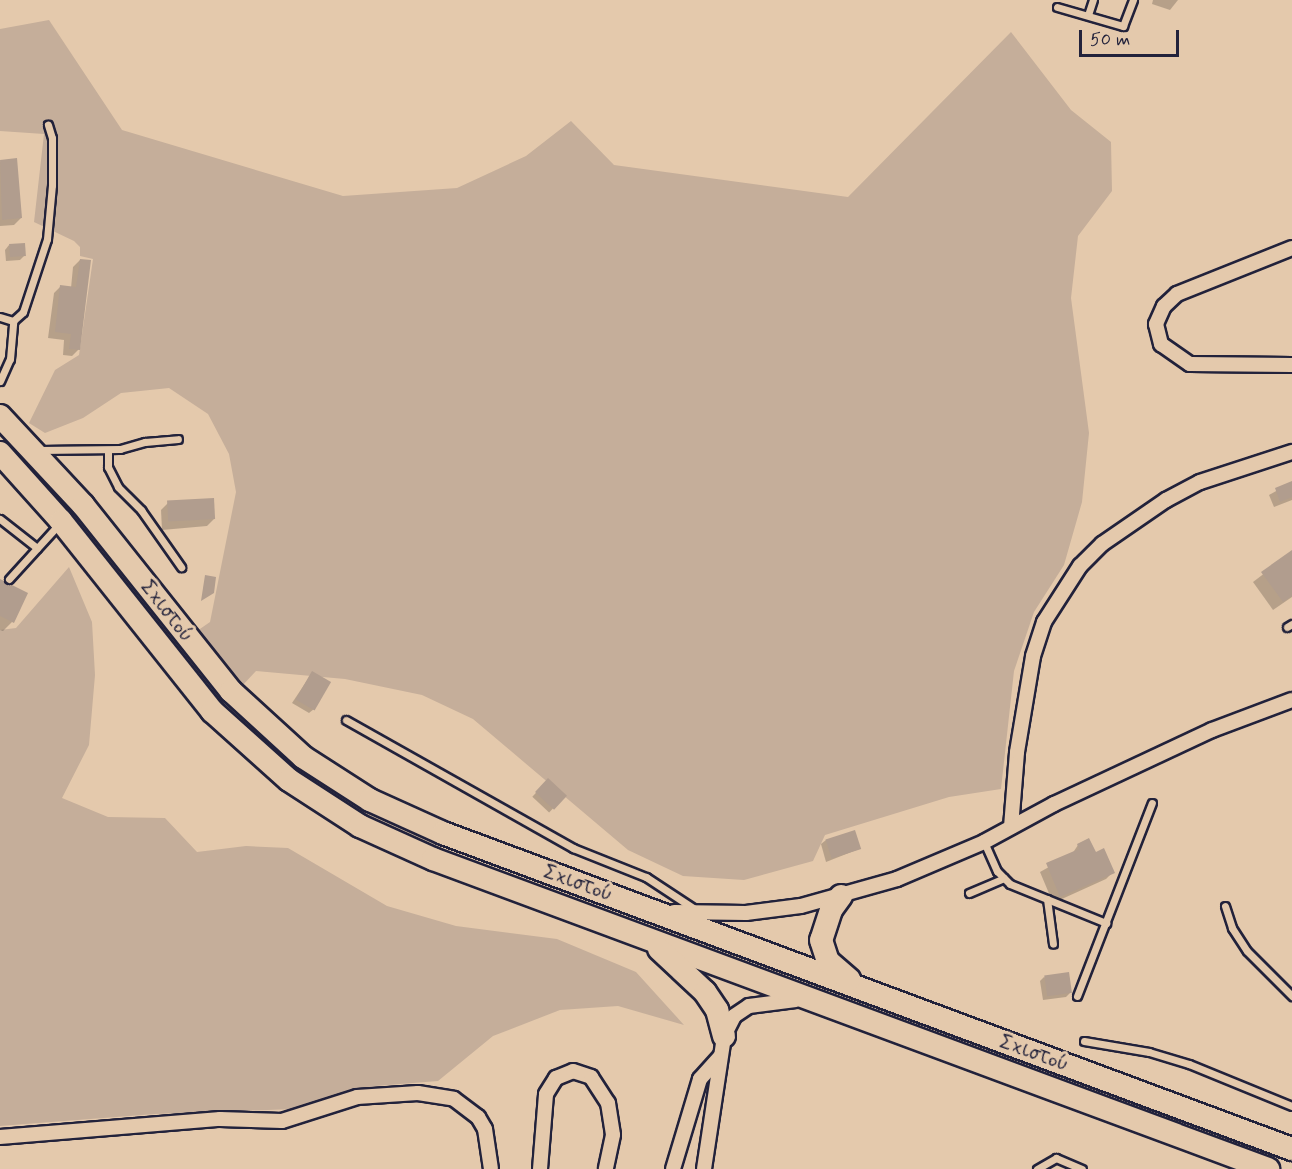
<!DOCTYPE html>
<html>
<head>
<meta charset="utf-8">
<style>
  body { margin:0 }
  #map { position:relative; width:1292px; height:1169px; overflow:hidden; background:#e4c9ac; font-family:Mynerve,sans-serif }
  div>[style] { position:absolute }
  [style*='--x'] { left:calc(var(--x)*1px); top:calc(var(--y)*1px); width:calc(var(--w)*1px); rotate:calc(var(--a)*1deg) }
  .green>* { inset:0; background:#c5ae9a }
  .shadow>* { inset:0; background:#0003; transform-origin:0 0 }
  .building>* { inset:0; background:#b19d8e; transform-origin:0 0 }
  .roads { filter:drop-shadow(2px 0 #22223b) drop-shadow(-2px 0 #22223b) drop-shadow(0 2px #22223b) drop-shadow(0 -2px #22223b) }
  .lane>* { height:7px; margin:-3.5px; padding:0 3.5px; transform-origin:3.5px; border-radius:3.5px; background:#e4c9ac }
  .street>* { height:14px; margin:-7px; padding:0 7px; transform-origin:7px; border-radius:7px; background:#e4c9ac }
  .primary>* { height:22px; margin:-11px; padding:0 11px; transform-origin:11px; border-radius:11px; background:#e4c9ac }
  span { translate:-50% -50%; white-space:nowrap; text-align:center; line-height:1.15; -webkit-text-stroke:6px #e4c9ac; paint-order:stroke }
  .street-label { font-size:21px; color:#22223b }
  .scale { position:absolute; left:1079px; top:30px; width:100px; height:27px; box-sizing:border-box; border:3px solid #22223b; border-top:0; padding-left:8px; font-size:18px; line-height:21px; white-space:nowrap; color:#22223b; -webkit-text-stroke:4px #e4c9ac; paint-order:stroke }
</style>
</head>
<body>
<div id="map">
  <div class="green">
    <div style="clip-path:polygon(49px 20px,122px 130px,343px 196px,457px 188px,526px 156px,571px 121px,614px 165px,848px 197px,1011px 32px,1071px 110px,1111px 142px,1112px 191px,1078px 236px,1071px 298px,1089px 433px,1082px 502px,1064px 565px,1034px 612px,1014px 671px,1001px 789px,949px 797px,825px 835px,813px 861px,744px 880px,683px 876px,628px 850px,473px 719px,422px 695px,345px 679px,256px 671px,241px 687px,197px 631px,210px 622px,236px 492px,229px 454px,208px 414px,169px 388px,121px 393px,83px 418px,45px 433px,29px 423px,55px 370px,79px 355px,93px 259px,80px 256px,80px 247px,74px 241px,34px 222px,44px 134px,0 131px,0 29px)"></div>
    <div style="clip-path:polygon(69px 567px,92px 622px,95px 675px,89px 745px,62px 798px,108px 817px,165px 818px,197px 852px,246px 846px,288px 848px,387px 906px,456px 926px,557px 939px,636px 972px,684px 1025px,618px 1006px,560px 1010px,493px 1036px,438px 1081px,375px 1086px,294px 1109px,155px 1114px,0 1126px,0 630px,16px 628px)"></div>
  </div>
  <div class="shadow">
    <div style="clip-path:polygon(1153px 0,1178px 0,1170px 10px,1152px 4px)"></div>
    <div style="clip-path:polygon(16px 160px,21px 218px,14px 225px,0 226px,0 162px)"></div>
    <div style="clip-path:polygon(9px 245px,24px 256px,20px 260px,6px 261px,5px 250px)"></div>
    <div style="clip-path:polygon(80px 260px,79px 349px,72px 356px,63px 355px,64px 340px,48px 338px,54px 293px,61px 286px,71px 288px,73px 267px)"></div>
    <div style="clip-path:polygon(1292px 482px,1292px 500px,1274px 507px,1269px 495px)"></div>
    <div style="clip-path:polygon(168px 503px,214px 519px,207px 526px,162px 530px,161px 510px)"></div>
    <div style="clip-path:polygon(1292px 552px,1292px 597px,1273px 610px,1253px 582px)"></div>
    <div style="clip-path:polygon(0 580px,12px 622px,3px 631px,0 630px)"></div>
    <div style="clip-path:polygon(312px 673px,314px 709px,309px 713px,292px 703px)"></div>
    <div style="left:548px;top:780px;width:23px;height:23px;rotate:43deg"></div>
    <div style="clip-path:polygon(826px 840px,859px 849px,826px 862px,821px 844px)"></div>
    <div style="clip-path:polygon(1078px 845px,1095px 854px,1113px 872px,1106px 879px,1053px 903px,1040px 872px,1072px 854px)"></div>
    <div style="clip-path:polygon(1044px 977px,1070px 993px,1066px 997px,1043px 1000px,1040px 981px)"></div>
  </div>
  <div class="building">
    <div style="clip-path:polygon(17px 158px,22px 218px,2px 220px,0 160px)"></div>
    <div style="left:25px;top:243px;width:13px;height:16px;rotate:86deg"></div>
    <div style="clip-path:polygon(80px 259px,91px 260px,80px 350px,69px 349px,71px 334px,55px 332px,60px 285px,76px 287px)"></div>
    <div style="clip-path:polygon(1292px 481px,1292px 497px,1280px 502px,1275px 488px)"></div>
    <div style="left:214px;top:498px;width:21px;height:47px;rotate:87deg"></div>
    <div style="clip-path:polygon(1292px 550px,1292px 596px,1283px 602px,1261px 572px)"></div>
    <div style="clip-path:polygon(205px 575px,216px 577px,214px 593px,201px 601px)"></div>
    <div style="clip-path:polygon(0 579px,28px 593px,14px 623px,0 616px)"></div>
    <div style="left:312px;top:671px;width:22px;height:33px;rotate:30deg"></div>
    <div style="left:548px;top:778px;width:26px;height:19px;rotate:43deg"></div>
    <div style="left:855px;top:830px;width:20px;height:31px;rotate:72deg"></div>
    <div style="clip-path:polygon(1089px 838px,1096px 852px,1104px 848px,1115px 873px,1060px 897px,1046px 863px,1079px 849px,1077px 844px)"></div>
    <div style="left:1069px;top:972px;width:21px;height:25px;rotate:82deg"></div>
  </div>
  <div class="roads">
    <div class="lane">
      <div style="--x:1057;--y:7;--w:69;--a:16.1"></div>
      <div style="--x:1123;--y:26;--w:28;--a:-69"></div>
      <div style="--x:1088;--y:15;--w:16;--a:-72"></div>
      <div style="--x:0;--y:317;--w:14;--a:17"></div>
      <div style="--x:13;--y:321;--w:13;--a:-42"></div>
      <div style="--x:23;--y:312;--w:77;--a:-71.8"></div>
      <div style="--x:47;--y:239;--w:54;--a:-84.7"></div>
      <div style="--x:52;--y:185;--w:47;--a:-90"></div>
      <div style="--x:52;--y:138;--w:14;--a:-107"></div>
      <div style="--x:0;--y:381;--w:24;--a:-66"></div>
      <div style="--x:10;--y:359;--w:38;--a:-85"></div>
      <div style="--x:40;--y:450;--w:80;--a:-0.7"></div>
      <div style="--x:120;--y:449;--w:26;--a:-16"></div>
      <div style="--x:145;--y:442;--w:33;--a:-5"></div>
      <div style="--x:108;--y:450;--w:17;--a:90"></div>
      <div style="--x:108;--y:467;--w:22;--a:63"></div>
      <div style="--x:118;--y:487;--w:33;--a:45"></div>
      <div style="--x:141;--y:510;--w:70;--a:54.9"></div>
      <div style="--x:0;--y:519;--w:47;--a:38.1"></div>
      <div style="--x:9;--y:579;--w:76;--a:-47.7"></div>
      <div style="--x:1287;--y:627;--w:6;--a:-31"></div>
      <div style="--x:346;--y:720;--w:261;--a:29.4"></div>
      <div style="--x:573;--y:848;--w:79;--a:21.7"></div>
      <div style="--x:646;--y:877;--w:60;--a:33.4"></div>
      <div style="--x:984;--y:842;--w:32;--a:66"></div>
      <div style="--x:997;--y:871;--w:18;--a:45"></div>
      <div style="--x:1010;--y:884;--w:104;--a:22.1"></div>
      <div style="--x:969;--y:893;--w:38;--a:-23"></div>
      <div style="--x:1047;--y:899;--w:45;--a:82.4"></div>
      <div style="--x:1225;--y:906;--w:23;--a:72"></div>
      <div style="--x:1232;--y:928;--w:27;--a:57"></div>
      <div style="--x:1247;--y:951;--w:64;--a:45"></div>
      <div style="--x:1077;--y:996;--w:207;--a:-68.8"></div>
      <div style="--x:1084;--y:1041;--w:66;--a:9.6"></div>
      <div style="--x:1149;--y:1052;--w:42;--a:16.7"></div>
      <div style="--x:1189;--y:1064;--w:111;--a:22.2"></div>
      <div style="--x:1037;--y:1169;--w:22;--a:-30"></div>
      <div style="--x:1056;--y:1158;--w:28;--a:23"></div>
    </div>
    <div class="street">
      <div style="--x:1292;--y:248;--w:124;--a:158.2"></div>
      <div style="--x:1177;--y:294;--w:18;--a:137"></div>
      <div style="--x:1164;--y:306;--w:20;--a:114"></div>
      <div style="--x:1156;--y:324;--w:21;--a:76"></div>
      <div style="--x:1161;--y:344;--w:35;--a:35"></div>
      <div style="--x:1190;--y:364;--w:102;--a:0.6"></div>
      <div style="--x:1011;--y:827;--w:75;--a:-85.4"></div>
      <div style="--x:1017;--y:752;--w:97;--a:-80.5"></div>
      <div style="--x:1033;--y:656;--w:36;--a:-72"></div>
      <div style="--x:1044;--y:622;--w:67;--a:-57.3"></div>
      <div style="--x:1080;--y:566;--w:31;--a:-45"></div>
      <div style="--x:1102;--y:544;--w:78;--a:-34.5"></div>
      <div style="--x:1166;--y:500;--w:38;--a:-28"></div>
      <div style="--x:1200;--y:482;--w:97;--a:-18.1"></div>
      <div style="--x:674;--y:912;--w:72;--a:0.8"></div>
      <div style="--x:746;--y:913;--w:55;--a:-7.3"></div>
      <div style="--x:801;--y:906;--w:100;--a:-15.7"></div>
      <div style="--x:897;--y:879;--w:95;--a:-23"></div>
      <div style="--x:984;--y:842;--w:80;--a:-28.5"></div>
      <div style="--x:1054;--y:804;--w:174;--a:-25.1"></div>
      <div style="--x:1212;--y:730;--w:85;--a:-20.6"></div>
      <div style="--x:0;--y:1137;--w:221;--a:-4.7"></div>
      <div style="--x:220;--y:1119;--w:62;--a:1.8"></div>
      <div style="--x:282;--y:1121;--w:79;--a:-17.7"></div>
      <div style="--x:357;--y:1097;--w:61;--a:-3.8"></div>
      <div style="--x:418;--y:1093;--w:36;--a:9"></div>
      <div style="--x:454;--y:1099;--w:30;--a:37"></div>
      <div style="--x:478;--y:1117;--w:14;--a:60"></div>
      <div style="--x:485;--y:1129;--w:40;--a:81.5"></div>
      <div style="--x:540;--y:1169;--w:75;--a:-85.4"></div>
      <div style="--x:546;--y:1094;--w:19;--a:-58"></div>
      <div style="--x:556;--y:1078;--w:18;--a:-22"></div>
      <div style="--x:573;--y:1071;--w:19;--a:18"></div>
      <div style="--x:591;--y:1077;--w:31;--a:57"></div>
      <div style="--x:608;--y:1103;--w:32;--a:81"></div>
      <div style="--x:613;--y:1135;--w:35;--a:102"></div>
      <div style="--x:673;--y:1169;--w:94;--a:-73.3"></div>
      <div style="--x:700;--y:1079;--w:30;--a:-48"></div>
      <div style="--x:704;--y:1169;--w:134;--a:-81.4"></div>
      <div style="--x:724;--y:1036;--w:22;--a:-63"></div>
      <div style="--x:734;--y:1016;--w:18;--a:-34"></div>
      <div style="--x:749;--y:1006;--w:47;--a:-7.3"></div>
    </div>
    <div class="primary">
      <div style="--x:0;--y:416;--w:122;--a:47"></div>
      <div style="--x:83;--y:505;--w:238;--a:51.5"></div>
      <div style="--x:231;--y:691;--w:98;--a:42.5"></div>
      <div style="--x:303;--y:757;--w:80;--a:32.7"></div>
      <div style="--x:370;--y:800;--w:80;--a:24.3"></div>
      <div style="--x:443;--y:833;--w:906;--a:20.42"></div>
      <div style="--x:0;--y:453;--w:91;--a:48.1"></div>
      <div style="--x:61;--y:521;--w:243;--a:51.5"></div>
      <div style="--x:212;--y:711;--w:103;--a:41.9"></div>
      <div style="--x:289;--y:780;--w:85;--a:32.9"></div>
      <div style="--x:360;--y:826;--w:80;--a:24.3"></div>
      <div style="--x:433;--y:859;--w:891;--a:20.37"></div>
      <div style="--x:841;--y:896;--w:17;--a:126"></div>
      <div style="--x:831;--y:910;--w:32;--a:108"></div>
      <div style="--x:821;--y:940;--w:22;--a:72"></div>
      <div style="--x:828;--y:961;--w:28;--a:41"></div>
      <div style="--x:659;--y:949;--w:63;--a:43.1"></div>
      <div style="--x:705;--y:992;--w:22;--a:56"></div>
      <div style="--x:717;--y:1010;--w:27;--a:75"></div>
    </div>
  </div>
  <div class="street-label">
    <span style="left:167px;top:611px;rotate:52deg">Σχιστού</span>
    <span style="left:578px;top:883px;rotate:20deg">Σχιστού</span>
    <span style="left:1034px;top:1053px;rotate:20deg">Σχιστού</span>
  </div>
  <div class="scale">50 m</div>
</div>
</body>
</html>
